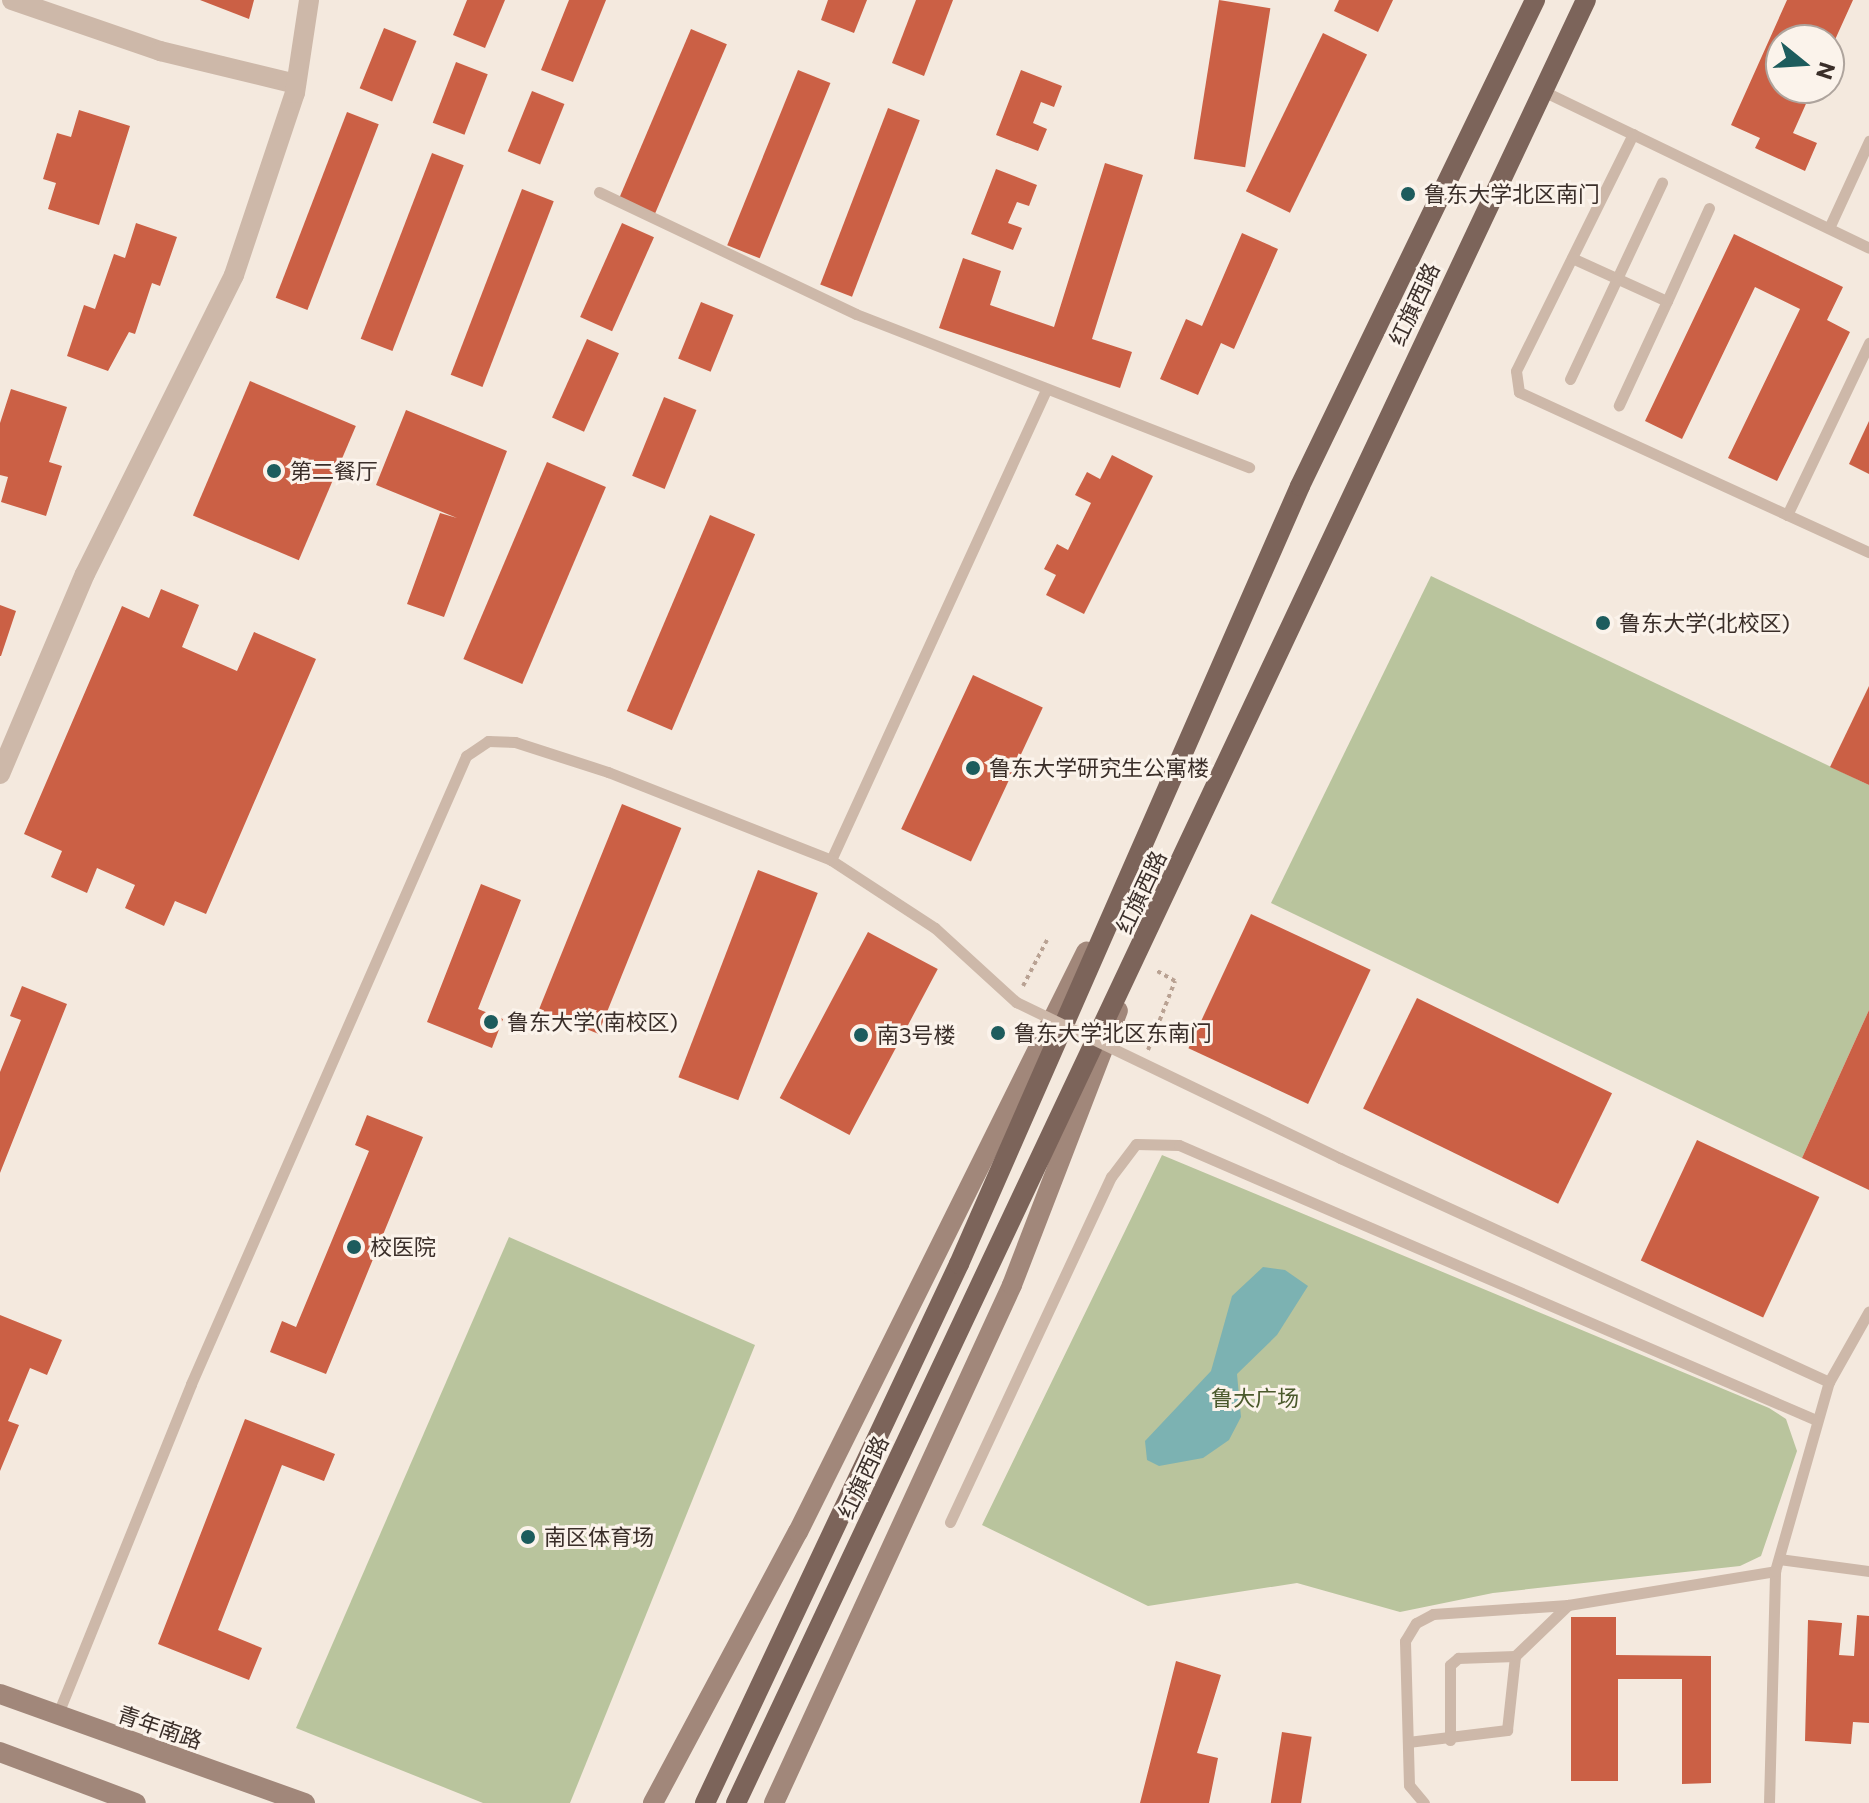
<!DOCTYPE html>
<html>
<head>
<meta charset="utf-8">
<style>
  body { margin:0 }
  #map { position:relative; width:1869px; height:1803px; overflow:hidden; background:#f4e9de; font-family:Commissioner,"Noto Sans SC",sans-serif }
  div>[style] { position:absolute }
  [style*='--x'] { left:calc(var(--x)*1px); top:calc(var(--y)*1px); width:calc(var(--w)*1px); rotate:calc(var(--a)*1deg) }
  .green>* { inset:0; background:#b9c49d }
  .water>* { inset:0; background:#7cb2b2 }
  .building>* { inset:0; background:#cb6045; transform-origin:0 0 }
  .path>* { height:4px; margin-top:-2px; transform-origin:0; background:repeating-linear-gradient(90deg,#b9a293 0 4px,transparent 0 8px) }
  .service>* { height:11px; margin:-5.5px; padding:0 5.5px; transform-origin:5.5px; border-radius:5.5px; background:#cdb8a9 }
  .minor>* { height:20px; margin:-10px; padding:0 10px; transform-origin:10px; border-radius:10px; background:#cdb8a9 }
  .secondary>* { height:20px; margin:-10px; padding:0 10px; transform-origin:10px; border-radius:10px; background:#a1877a }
  .primary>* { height:20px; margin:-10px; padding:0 10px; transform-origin:10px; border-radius:10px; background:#7c645a }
  .service-bridge>* { height:11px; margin:-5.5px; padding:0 5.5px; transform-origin:5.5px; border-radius:5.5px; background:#cdb8a9 }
  .dots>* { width:22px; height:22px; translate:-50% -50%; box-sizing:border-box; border:4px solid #fbf3eb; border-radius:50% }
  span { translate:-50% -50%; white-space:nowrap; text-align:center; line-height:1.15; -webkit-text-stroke:6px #fbf3eb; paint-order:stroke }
  .poi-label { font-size:22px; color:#3a2e29 }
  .left { translate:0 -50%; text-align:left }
  .street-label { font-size:22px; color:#3a2e29 }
  .park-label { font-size:22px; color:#4b592c }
  .north { position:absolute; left:1765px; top:24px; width:80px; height:80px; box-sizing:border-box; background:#fbf3eb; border:2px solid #aea49d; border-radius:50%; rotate:108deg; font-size:22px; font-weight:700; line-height:32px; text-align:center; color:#3a2e29 }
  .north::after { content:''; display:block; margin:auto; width:28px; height:36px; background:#1d5c5d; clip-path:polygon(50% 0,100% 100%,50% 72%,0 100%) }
</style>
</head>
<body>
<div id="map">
  <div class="green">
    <div style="clip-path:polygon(1431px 576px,1869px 785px,1869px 1010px,1802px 1158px,1271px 903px)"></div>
    <div style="clip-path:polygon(1162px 1155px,1769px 1408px,1786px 1419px,1797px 1451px,1761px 1556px,1740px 1566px,1493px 1593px,1400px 1612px,1297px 1583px,1148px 1606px,982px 1525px)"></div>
    <div style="clip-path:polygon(509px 1237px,755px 1345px,570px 1803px,483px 1803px,296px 1728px)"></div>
  </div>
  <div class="water">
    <div style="clip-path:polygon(1263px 1267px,1285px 1270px,1308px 1286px,1277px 1335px,1237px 1374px,1241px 1417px,1229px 1440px,1203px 1458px,1159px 1466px,1147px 1460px,1145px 1441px,1211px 1371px,1232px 1296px)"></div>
  </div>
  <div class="building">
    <div style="clip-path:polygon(200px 0,254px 0,249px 19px)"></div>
    <div style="clip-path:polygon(467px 0,505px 0,485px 48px,453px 35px)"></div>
    <div style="clip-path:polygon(569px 0,606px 0,573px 82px,541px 70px)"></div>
    <div style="clip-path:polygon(828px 0,867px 0,854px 33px,821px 20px)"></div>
    <div style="clip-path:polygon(916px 0,953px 0,924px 76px,892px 63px)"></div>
    <div style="left:1219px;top:0;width:52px;height:161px;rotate:9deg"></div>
    <div style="clip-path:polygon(1339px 0,1393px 0,1378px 32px,1334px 11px)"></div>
    <div style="clip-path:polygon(1787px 0,1853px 0,1829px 53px,1829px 40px,1781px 40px,1781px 88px,1813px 88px,1793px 133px,1817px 143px,1805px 171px,1755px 148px,1760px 138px,1731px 125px)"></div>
    <div style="left:384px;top:28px;width:35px;height:65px;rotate:22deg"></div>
    <div style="left:691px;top:29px;width:39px;height:189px;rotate:23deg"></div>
    <div style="left:1323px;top:33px;width:49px;height:176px;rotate:26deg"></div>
    <div style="left:456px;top:62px;width:34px;height:65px;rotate:21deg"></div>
    <div style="left:798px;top:70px;width:35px;height:189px;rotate:22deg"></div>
    <div style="clip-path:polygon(1021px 70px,1062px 86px,1054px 107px,1041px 102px,1033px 123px,1047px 129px,1038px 151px,996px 135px)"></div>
    <div style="left:532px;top:91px;width:35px;height:65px;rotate:22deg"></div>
    <div style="left:888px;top:108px;width:34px;height:189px;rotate:21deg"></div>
    <div style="clip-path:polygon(79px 110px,130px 126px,99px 225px,48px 209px,56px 183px,43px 179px,57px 133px,71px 137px)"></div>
    <div style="left:347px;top:112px;width:34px;height:199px;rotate:21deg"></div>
    <div style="left:432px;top:153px;width:34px;height:199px;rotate:21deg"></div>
    <div style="clip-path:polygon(1105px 163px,1143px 175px,1092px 339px,1132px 352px,1120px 388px,939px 328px,963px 258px,1001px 271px,990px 305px,1054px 327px)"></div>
    <div style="clip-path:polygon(996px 169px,1037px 185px,1029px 206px,1017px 202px,1008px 223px,1022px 228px,1013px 250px,971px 234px)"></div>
    <div style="left:522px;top:189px;width:34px;height:199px;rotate:21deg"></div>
    <div style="clip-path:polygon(136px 223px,177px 237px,160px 286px,152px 283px,135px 334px,129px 332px,108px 371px,67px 356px,84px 305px,95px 309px,114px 254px,125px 258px)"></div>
    <div style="left:622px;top:223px;width:35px;height:103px;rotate:24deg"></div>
    <div style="clip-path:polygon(1242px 233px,1278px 249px,1234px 349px,1221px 343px,1198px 395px,1160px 379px,1186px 319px,1202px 326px)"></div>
    <div style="clip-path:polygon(1734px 234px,1843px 287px,1827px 320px,1850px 332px,1777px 481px,1728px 458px,1800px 309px,1755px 287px,1682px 439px,1645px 421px)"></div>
    <div style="left:701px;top:302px;width:35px;height:61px;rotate:22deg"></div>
    <div style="left:587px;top:339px;width:35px;height:86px;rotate:24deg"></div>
    <div style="left:250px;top:381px;width:115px;height:146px;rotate:23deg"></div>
    <div style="clip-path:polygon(11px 389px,67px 407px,49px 462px,62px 466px,46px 516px,1px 502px,8px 477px,0 475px,0 423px)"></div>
    <div style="left:664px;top:397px;width:35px;height:85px;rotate:22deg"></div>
    <div style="clip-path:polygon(406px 410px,507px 451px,444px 617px,407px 604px,440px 513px,457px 518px,376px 485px)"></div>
    <div style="clip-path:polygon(1869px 421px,1869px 474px,1849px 464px)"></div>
    <div style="clip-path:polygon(1112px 455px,1153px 476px,1084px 614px,1046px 595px,1056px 575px,1044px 569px,1057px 544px,1068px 550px,1091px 503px,1075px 495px,1087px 472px,1100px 479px)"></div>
    <div style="left:547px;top:462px;width:64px;height:214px;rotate:23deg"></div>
    <div style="left:710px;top:515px;width:49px;height:213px;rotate:23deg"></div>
    <div style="clip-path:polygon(161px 589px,199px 605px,182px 647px,237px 671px,254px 632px,316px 659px,206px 914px,175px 901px,164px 926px,125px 908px,135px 885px,97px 868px,87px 893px,51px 877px,62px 851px,24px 834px,122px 606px,149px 618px)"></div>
    <div style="clip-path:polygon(0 605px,16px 611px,1px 656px,0 656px)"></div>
    <div style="left:973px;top:675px;width:77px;height:170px;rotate:25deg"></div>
    <div style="clip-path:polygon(1869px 686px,1869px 785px,1830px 767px)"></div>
    <div style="left:622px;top:804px;width:64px;height:222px;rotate:22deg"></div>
    <div style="left:758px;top:870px;width:64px;height:222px;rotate:21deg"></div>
    <div style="clip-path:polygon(481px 884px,521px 900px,478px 1009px,503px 1019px,492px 1048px,427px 1022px)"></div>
    <div style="left:1251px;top:914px;width:132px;height:148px;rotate:25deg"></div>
    <div style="left:868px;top:932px;width:79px;height:188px;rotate:28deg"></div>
    <div style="clip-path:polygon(22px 986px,67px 1004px,0 1173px,0 1072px,21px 1020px,10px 1016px)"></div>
    <div style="left:1417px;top:998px;width:217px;height:123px;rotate:26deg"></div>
    <div style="clip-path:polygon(1869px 1010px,1869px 1190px,1802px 1158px)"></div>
    <div style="clip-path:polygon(367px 1115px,423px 1137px,326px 1374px,270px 1352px,282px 1321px,296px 1327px,369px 1151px,355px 1145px)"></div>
    <div style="left:1697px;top:1140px;width:135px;height:133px;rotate:25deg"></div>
    <div style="clip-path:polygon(0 1315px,62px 1340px,47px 1375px,30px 1368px,8px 1421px,19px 1425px,0 1471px)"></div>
    <div style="clip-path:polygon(245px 1419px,335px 1454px,324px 1481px,282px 1465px,218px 1630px,262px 1648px,249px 1680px,158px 1644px)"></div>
    <div style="clip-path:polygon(1857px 1615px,1869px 1616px,1869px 1723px,1853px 1722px,1851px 1744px,1805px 1741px,1808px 1620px,1842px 1623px,1839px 1655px,1854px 1656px)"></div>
    <div style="clip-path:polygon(1571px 1617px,1616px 1617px,1616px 1655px,1711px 1656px,1711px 1783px,1682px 1784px,1682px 1679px,1618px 1679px,1618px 1781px,1571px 1781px)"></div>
    <div style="clip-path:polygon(1176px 1661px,1221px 1675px,1197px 1753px,1218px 1758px,1209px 1803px,1140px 1803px)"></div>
    <div style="left:1282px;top:1732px;width:30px;height:72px;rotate:9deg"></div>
  </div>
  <div class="path">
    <div style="--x:1023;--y:986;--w:52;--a:-62.4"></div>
    <div style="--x:1148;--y:1050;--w:74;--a:-68.6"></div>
    <div style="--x:1175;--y:981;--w:21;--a:-151"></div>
  </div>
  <div class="service">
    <div style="--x:1541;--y:90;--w:364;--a:25.7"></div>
    <div style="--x:1633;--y:134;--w:264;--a:116.3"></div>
    <div style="--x:1516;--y:371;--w:21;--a:82"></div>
    <div style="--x:1519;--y:392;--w:385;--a:24.6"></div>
    <div style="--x:599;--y:192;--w:284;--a:25.4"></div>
    <div style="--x:856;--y:314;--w:422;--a:21.3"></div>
    <div style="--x:1829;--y:228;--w:96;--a:-65.3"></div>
    <div style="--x:1572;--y:258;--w:104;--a:24.4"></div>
    <div style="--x:1667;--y:301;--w:115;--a:114.8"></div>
    <div style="--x:1667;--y:301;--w:102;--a:-65.7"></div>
    <div style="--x:1570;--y:379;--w:217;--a:-64.9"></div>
    <div style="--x:1787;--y:515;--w:191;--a:-64.5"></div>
    <div style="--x:831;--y:860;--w:517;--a:-65.42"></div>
    <div style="--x:1340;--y:1158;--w:538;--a:24.61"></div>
    <div style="--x:950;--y:1522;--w:381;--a:-65"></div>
    <div style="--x:1111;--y:1177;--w:41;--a:-52.9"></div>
    <div style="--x:1136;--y:1144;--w:43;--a:1.3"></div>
    <div style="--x:1179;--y:1145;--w:694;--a:23.35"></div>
    <div style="--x:1779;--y:1559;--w:91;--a:7.6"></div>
    <div style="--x:57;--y:1716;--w:358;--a:-68"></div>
    <div style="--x:191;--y:1384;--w:686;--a:-66.35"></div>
    <div style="--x:466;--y:756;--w:27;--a:-34"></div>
    <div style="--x:488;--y:741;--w:27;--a:2"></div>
    <div style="--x:515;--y:742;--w:98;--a:17.9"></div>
    <div style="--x:608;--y:772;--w:240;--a:21.5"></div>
    <div style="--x:831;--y:860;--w:124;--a:33.2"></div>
    <div style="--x:1450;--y:1740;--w:75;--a:-90"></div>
    <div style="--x:1450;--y:1665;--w:11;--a:-41"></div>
    <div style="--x:1458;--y:1658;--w:57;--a:-2"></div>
    <div style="--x:1408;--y:1742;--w:100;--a:-6.9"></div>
    <div style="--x:1507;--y:1730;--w:74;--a:-83.8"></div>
    <div style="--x:1515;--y:1656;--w:74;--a:-43.9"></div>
    <div style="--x:1424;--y:1803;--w:23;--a:-130"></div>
    <div style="--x:1409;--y:1785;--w:144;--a:-91.6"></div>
    <div style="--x:1405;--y:1641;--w:21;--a:-59"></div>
    <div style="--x:1416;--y:1623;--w:19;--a:-28"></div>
    <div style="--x:1433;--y:1614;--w:135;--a:-3.8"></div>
    <div style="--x:1568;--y:1605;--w:210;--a:-9.3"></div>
    <div style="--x:1769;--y:1803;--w:232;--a:-88.5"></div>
    <div style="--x:1775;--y:1571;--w:197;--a:-74.1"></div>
    <div style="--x:1829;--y:1382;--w:81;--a:-60.6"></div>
  </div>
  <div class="minor">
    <div style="--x:12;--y:0;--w:157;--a:19"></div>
    <div style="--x:160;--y:51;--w:140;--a:13.6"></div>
    <div style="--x:0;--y:774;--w:217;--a:-67"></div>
    <div style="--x:85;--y:574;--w:334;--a:-63.5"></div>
    <div style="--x:234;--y:275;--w:192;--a:-71.5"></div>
    <div style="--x:295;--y:93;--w:94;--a:-81.4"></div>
  </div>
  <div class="secondary">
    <div style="--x:0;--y:1694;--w:324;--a:19.7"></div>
    <div style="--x:0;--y:1752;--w:145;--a:20.6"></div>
    <div style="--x:653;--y:1803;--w:307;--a:-61.9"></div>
    <div style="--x:798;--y:1532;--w:648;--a:-63.59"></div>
    <div style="--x:774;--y:1803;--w:570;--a:-65.32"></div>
    <div style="--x:1012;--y:1285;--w:294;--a:-68.9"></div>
  </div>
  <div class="primary">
    <div style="--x:705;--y:1803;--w:596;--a:-64.77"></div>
    <div style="--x:959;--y:1264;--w:849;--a:-66.33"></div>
    <div style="--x:1300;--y:486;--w:540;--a:-64.19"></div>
    <div style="--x:736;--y:1803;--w:1993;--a:-64.76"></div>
  </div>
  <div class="service-bridge">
    <div style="--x:935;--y:928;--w:110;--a:42.4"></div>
    <div style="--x:1016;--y:1002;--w:360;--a:25.7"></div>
  </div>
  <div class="dots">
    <div style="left:1408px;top:194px;background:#1d5c5d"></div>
    <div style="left:274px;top:471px;background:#1d5c5d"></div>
    <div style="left:1603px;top:623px;background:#1d5c5d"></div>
    <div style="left:973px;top:768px;background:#1d5c5d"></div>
    <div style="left:491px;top:1022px;background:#1d5c5d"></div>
    <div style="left:998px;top:1033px;background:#1d5c5d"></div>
    <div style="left:861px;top:1035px;background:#1d5c5d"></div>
    <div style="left:354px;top:1247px;background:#1d5c5d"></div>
    <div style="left:528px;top:1537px;background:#1d5c5d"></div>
  </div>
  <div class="poi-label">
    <span class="left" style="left:1424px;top:194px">鲁东大学北区南门</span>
    <span class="left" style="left:290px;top:471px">第二餐厅</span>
    <span class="left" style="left:1619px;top:623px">鲁东大学(北校区)</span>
    <span class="left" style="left:989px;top:768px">鲁东大学研究生公寓楼</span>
    <span class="left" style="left:507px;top:1022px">鲁东大学(南校区)</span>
    <span class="left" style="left:1014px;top:1033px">鲁东大学北区东南门</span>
    <span class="left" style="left:877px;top:1035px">南3号楼</span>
    <span class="left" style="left:370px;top:1247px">校医院</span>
    <span class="left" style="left:544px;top:1537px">南区体育场</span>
  </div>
  <div class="street-label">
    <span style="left:1414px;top:304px;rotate:-65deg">红旗西路</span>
    <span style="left:1141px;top:892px;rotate:-65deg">红旗西路</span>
    <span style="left:863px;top:1477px;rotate:-65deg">红旗西路</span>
    <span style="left:160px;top:1727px;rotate:19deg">青年南路</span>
  </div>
  <div class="park-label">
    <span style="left:1255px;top:1398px">鲁大广场</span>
  </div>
  <div class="north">N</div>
</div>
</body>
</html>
